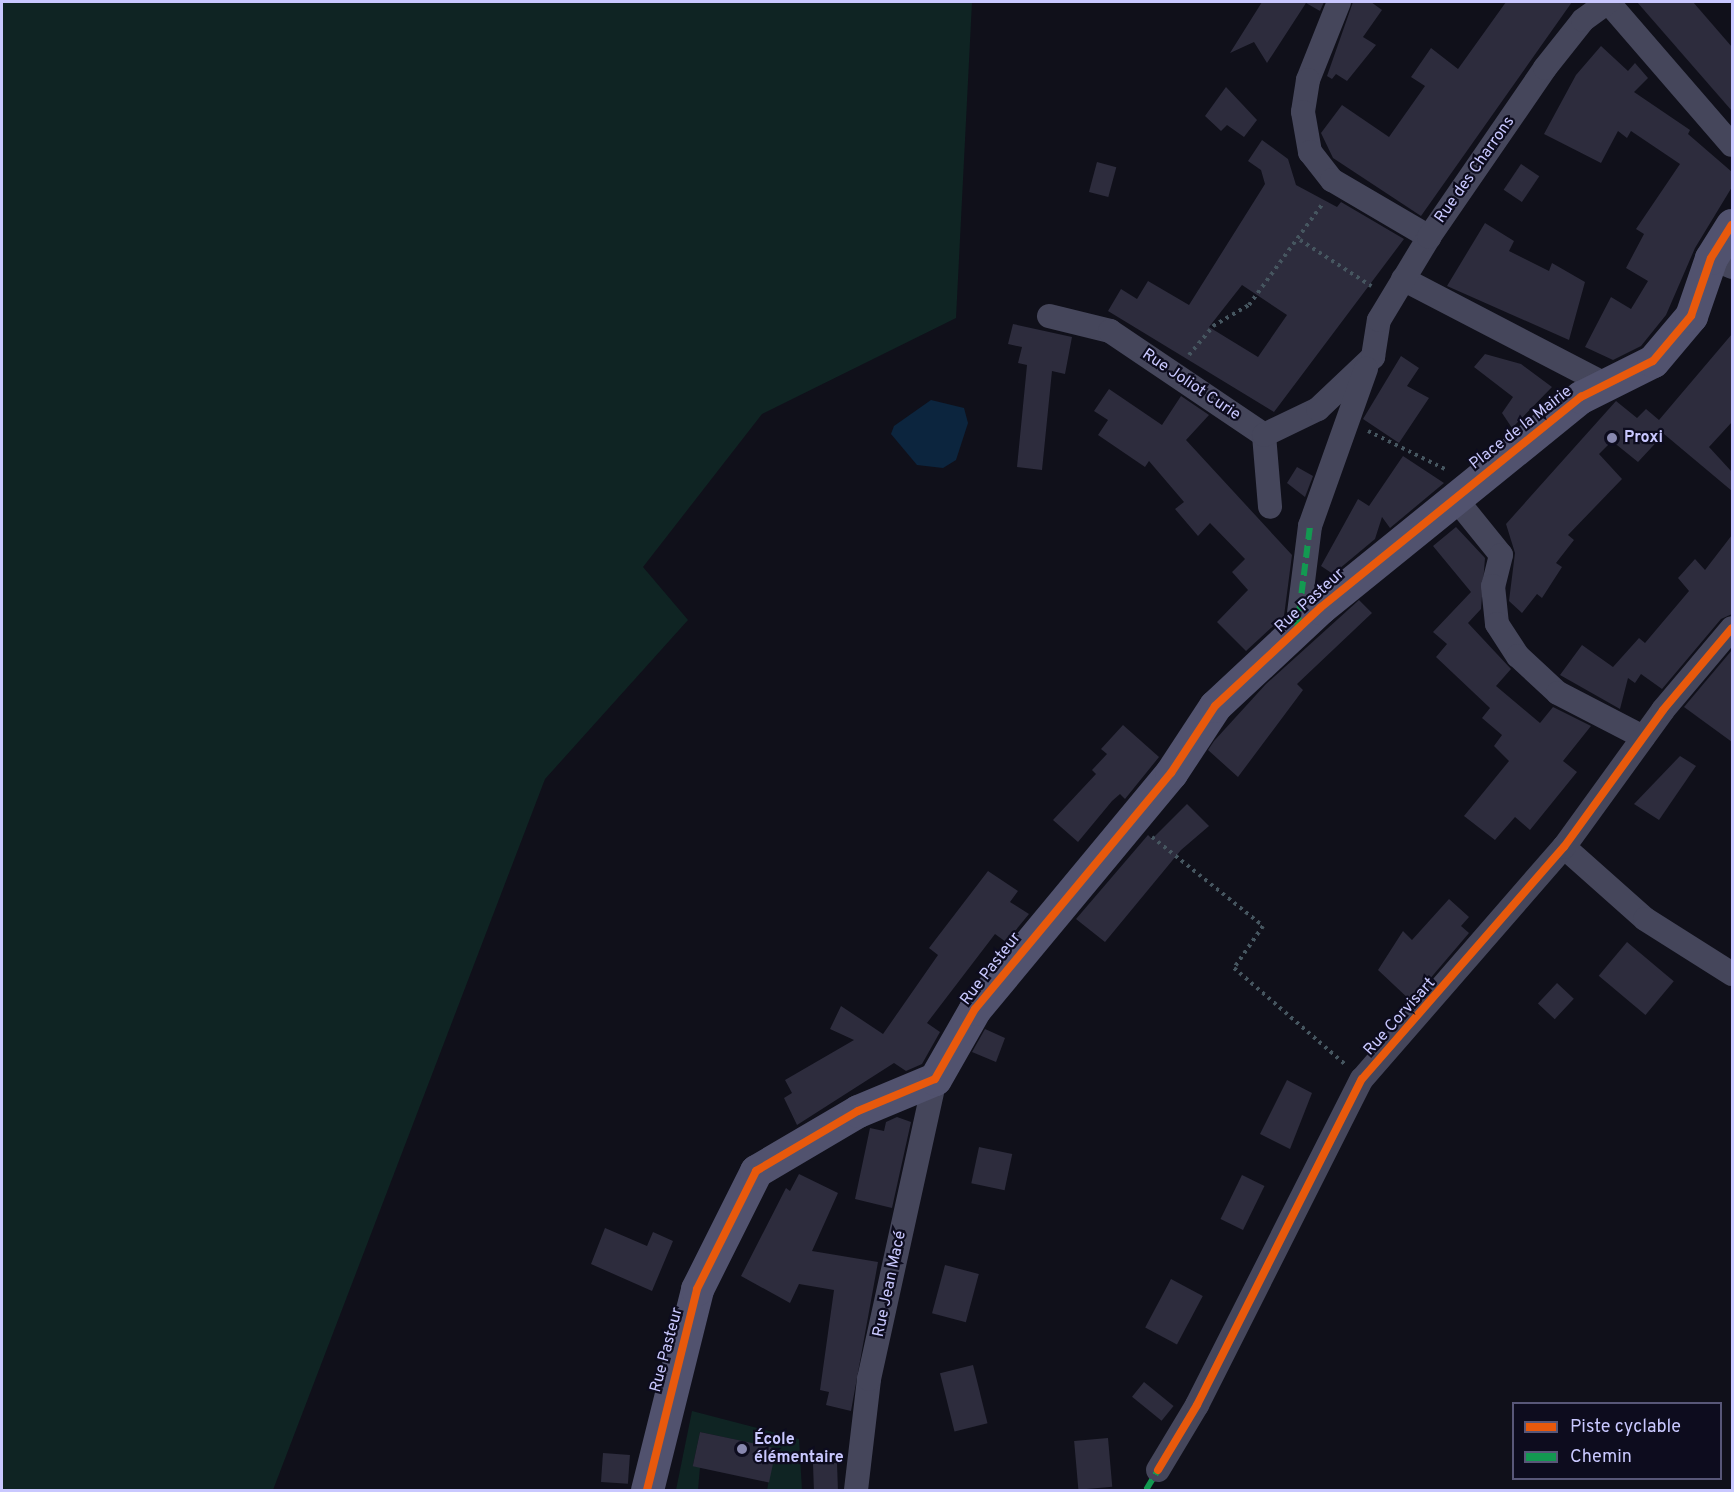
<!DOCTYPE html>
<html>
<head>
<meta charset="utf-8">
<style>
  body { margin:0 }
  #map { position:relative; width:1734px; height:1492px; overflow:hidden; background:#10101a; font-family:Overpass,sans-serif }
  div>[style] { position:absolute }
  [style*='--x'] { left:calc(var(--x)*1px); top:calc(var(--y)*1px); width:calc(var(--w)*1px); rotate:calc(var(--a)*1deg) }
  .green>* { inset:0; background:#0f2423 }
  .water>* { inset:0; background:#0c253e }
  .building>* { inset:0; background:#2d2c3d; transform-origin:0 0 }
  .path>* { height:4px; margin-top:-2px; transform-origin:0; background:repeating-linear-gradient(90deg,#465660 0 3px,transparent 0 7.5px) }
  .street>* { height:24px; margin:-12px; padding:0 12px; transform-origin:12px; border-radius:12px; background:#45465b }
  .secondary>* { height:33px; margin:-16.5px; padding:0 16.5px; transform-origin:16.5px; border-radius:16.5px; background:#51526e }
  .quiet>* { height:6px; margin-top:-3px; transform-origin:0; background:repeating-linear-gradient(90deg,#139951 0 12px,transparent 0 18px) }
  .cycleway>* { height:8px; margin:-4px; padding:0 4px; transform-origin:4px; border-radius:4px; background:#e8590c }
  .dots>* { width:16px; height:16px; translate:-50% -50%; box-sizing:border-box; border:3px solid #0d0c1e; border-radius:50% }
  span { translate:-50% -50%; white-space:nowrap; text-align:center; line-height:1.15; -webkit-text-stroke:4.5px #0d0c1e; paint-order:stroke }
  .street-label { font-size:16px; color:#c9c8ff }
  .poi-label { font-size:16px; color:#c9c8ff; font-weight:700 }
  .left { translate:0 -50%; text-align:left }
  .frame { position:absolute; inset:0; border:3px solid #c9c8ff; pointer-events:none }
  .legend { position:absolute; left:1512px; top:1402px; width:210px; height:78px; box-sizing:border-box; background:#0d0c1e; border:2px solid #585778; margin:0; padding:8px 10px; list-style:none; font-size:18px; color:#c9c8ff }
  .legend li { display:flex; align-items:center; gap:12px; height:30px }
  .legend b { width:30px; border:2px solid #585778 }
</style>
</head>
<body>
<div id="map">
  <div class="green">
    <div style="clip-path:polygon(2px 2px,972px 2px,956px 318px,762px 414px,643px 567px,688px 620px,545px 779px,273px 1490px,2px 1490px)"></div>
    <div style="clip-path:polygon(692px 1411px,799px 1439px,802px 1490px,767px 1490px,775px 1448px,700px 1432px,693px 1465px,700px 1467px,698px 1490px,676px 1490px)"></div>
  </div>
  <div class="water">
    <div style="clip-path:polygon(931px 400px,964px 408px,968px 423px,956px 460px,943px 468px,917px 465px,891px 434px,894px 426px)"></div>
  </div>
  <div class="building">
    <div style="clip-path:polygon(1262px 2px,1324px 2px,1320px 11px,1306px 3px,1267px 63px,1254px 42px,1230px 53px)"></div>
    <div style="clip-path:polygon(1353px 2px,1371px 2px,1382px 10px,1363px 37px,1376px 45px,1347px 81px,1336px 74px,1332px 79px,1327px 76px)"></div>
    <div style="clip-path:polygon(1506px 2px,1572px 2px,1421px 216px,1333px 158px,1321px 133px,1342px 105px,1389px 137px,1425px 86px,1411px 77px,1431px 48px,1458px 69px)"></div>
    <div style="clip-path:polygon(1637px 2px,1693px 2px,1732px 47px,1732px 111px)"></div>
    <div style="clip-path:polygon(1601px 46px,1628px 71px,1635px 63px,1648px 78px,1634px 92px,1690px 130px,1688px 134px,1732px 172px,1732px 187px,1695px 248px,1666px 315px,1641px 346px,1613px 360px,1585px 347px,1611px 297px,1631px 309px,1648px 281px,1626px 268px,1644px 234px,1636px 229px,1680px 164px,1631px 131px,1627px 138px,1618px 131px,1601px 163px,1544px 134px,1576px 75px)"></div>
    <div style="clip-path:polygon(1226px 87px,1257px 120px,1244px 137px,1227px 125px,1221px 131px,1205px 116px)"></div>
    <div style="clip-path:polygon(evenodd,1262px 140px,1288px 159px,1296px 185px,1337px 207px,1341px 202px,1404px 239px,1274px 412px,1108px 311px,1121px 289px,1137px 299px,1148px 281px,1189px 305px,1265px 184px,1261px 170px,1248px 161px,1262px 140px,1242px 285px,1287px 315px,1258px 357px,1209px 327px,1242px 285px)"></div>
    <div style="left:1097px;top:162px;width:20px;height:31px;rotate:15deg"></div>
    <div style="left:1521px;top:164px;width:22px;height:31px;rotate:34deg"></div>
    <div style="clip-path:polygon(1485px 223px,1514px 241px,1509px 251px,1549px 271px,1552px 263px,1585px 282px,1569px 340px,1447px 286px)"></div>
    <div style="clip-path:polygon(1013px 324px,1072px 337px,1065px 374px,1052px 371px,1042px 470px,1017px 467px,1027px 365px,1018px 363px,1022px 347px,1008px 344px)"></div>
    <div style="clip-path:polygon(1732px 334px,1732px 422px,1709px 447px,1732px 472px,1732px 491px,1664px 434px,1638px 462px,1612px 441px,1599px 454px,1622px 479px,1568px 535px,1574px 540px,1556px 563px,1562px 567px,1542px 598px,1537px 594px,1522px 613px,1509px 601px,1515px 553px,1506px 524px,1616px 401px,1637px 418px,1646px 409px,1659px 420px)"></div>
    <div style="clip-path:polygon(1485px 354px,1521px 364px,1552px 387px,1512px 428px,1502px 413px,1513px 397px,1474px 367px)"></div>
    <div style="clip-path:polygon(1401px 356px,1419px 368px,1407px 386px,1429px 398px,1399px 443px,1363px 419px)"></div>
    <div style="clip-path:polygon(1109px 389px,1162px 425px,1181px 396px,1209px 415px,1186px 440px,1292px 555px,1284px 616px,1246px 651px,1217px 622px,1248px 590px,1232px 572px,1245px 559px,1210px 523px,1198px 536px,1175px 509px,1184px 502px,1149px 461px,1145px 467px,1098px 435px,1108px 420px,1094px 411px)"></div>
    <div style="clip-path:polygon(1403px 456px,1444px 483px,1390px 528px,1382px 517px,1375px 539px,1333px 574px,1321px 566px,1358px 499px,1369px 506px)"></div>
    <div style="clip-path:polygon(1297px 467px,1313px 476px,1305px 497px,1287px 483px)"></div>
    <div style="clip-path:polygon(1456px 527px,1485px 558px,1481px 609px,1468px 623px,1511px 669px,1496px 686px,1540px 723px,1553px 707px,1591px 726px,1563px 761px,1577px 772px,1530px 830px,1515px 817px,1495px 840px,1464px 816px,1509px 761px,1494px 746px,1502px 735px,1482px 718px,1490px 708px,1436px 657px,1447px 644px,1433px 632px,1471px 592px,1433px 546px)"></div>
    <div style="clip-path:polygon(1732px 535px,1732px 614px,1721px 619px,1662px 689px,1641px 674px,1635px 683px,1628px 678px,1620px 709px,1560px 675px,1582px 645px,1613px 667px,1639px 638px,1645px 643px,1689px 591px,1678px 578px,1695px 559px,1705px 570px)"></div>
    <div style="clip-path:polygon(1359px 600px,1372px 613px,1297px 684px,1303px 690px,1238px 777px,1208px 750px,1214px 741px,1266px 684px)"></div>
    <div style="clip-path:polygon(1732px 650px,1732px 742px,1684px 707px)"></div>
    <div style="clip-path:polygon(1123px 725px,1159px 757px,1125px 799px,1120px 794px,1112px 801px,1078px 842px,1053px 820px,1096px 774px,1092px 770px,1107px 754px,1101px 749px)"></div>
    <div style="clip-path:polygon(1680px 756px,1696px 766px,1659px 820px,1634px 804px)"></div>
    <div style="clip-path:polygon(1187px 804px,1209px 826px,1181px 850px,1105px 942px,1076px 919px,1148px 835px,1152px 839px)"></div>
    <div style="clip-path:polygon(988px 871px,1018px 891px,1010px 902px,1029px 914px,1006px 942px,995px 934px,927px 1023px,940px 1032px,922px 1064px,906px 1071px,894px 1063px,797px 1125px,784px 1098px,792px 1093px,785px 1080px,854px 1040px,830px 1029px,841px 1006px,883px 1034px,938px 955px,929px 948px)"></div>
    <div style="clip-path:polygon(1449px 899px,1469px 917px,1461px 926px,1469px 933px,1411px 1001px,1378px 970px,1403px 931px,1412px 940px)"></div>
    <div style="left:1627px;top:942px;width:61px;height:44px;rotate:40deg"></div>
    <div style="left:1557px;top:983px;width:23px;height:28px;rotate:43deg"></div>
    <div style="clip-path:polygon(985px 1029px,1005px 1038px,996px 1062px,972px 1052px)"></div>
    <div style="clip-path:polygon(1287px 1080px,1312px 1093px,1290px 1149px,1260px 1134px)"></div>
    <div style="clip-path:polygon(897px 1117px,911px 1122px,892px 1208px,855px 1199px,870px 1128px,884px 1131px,886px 1122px)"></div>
    <div style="left:979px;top:1147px;width:34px;height:37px;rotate:12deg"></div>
    <div style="clip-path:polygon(799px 1174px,838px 1193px,812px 1251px,878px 1262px,851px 1411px,826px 1405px,829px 1392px,820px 1390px,834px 1290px,799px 1284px,790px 1303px,741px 1276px,786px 1188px,790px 1191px)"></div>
    <div style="left:1242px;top:1175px;width:25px;height:49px;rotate:26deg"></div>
    <div style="clip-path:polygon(605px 1228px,647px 1246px,653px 1232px,673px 1241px,652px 1291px,591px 1264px)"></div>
    <div style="left:945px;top:1265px;width:35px;height:50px;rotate:15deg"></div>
    <div style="left:1171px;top:1279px;width:36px;height:55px;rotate:28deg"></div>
    <div style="left:973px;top:1365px;width:60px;height:34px;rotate:76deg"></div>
    <div style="left:1144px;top:1382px;width:38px;height:19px;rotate:39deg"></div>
    <div style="left:700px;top:1432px;width:78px;height:35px;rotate:12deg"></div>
    <div style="left:1108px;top:1438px;width:49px;height:34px;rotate:85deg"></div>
    <div style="left:603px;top:1453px;width:27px;height:29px;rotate:4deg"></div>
    <div style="left:837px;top:1463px;width:28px;height:24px;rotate:88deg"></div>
  </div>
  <div class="path">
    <div style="--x:1300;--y:240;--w:85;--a:32.9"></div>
    <div style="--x:1189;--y:355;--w:38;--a:-50"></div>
    <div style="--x:1213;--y:326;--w:42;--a:-30.3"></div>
    <div style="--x:1249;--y:305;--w:126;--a:-54"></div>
    <div style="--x:1368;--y:431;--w:88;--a:26.3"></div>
    <div style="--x:1152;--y:837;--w:142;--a:38.7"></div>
    <div style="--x:1263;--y:926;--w:51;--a:124.6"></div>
    <div style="--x:1234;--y:968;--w:148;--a:40.9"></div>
  </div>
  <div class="street">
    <div style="--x:1339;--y:2;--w:84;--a:111.7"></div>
    <div style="--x:1308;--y:80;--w:32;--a:99"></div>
    <div style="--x:1303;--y:112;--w:41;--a:80.1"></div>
    <div style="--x:1310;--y:152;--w:36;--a:52"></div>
    <div style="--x:1332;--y:180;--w:113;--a:30.4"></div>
    <div style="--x:1608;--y:2;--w:189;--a:49.1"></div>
    <div style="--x:1711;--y:258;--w:23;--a:23"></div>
    <div style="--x:1403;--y:279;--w:230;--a:27.5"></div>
    <div style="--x:1049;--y:316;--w:63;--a:13.8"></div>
    <div style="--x:1110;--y:331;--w:186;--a:34"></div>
    <div style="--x:1264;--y:435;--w:72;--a:85.2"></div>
    <div style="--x:1264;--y:435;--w:60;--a:-25.7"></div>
    <div style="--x:1318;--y:409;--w:76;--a:-43.4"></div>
    <div style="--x:1373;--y:357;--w:37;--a:-81"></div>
    <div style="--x:1379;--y:320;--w:97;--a:-58.9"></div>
    <div style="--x:1429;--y:237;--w:205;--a:-55.5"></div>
    <div style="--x:1545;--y:68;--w:61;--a:-51.6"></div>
    <div style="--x:1583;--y:20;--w:31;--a:-36"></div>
    <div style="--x:1455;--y:498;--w:73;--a:51.1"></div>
    <div style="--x:1501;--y:555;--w:32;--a:104"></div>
    <div style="--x:1493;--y:586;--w:38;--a:84"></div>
    <div style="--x:1497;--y:624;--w:38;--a:57"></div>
    <div style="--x:1518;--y:656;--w:54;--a:42.8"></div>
    <div style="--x:1558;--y:693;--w:96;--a:27.4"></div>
    <div style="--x:1297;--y:629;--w:104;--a:-82.8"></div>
    <div style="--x:1310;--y:526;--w:167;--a:-70.4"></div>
    <div style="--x:1564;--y:847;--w:108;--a:41.6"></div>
    <div style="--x:1645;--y:919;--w:103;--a:32.3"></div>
    <div style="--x:1158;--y:1470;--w:76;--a:-59"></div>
    <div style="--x:1197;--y:1405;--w:365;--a:-63.2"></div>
    <div style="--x:1362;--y:1079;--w:308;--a:-49"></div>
    <div style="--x:1564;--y:847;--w:169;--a:-54.1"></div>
    <div style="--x:1663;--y:710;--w:107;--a:-49.9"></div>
    <div style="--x:856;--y:1490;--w:112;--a:-83.3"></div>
    <div style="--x:869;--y:1379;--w:307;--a:-77.6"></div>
  </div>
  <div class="secondary">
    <div style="--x:647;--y:1490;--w:207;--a:-76"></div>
    <div style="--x:697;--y:1289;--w:132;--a:-63.4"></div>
    <div style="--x:756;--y:1171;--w:118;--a:-30.5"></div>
    <div style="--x:858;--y:1111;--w:83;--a:-22.6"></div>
    <div style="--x:935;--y:1079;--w:81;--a:-60.3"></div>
    <div style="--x:975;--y:1009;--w:307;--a:-50.3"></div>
    <div style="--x:1171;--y:773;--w:80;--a:-56.7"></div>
    <div style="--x:1215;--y:706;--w:144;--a:-43"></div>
    <div style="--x:1320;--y:608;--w:336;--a:-39"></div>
    <div style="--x:1581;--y:397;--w:80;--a:-26.6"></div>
    <div style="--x:1653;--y:361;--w:59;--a:-49.8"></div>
    <div style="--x:1691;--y:316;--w:61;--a:-71"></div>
    <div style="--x:1711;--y:258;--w:39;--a:-58"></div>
  </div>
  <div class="quiet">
    <div style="--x:1297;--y:629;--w:104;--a:-82.8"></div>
    <div style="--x:1146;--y:1490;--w:23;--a:-59"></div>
  </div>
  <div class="cycleway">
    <div style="--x:1158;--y:1470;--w:76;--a:-59"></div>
    <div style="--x:1197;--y:1405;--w:365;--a:-63.2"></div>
    <div style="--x:1362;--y:1079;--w:308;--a:-49"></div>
    <div style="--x:1564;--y:847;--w:169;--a:-54.1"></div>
    <div style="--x:1663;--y:710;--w:107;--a:-49.9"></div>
    <div style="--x:647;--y:1490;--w:207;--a:-76"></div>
    <div style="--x:697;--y:1289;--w:132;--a:-63.4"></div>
    <div style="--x:756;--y:1171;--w:118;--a:-30.5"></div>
    <div style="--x:858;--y:1111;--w:83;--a:-22.6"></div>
    <div style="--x:935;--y:1079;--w:81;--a:-60.3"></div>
    <div style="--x:975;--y:1009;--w:307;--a:-50.3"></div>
    <div style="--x:1171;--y:773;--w:80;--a:-56.7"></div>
    <div style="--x:1215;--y:706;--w:144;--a:-43"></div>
    <div style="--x:1320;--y:608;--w:336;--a:-39"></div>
    <div style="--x:1581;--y:397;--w:80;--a:-26.6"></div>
    <div style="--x:1653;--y:361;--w:59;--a:-49.8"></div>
    <div style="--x:1691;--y:316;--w:61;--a:-71"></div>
    <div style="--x:1711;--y:258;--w:39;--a:-58"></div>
  </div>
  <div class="dots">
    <div style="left:1612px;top:438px;background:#8888af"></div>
    <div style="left:742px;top:1449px;background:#8888af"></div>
  </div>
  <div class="street-label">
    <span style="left:1475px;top:170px;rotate:-55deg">Rue des Charrons</span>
    <span style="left:1191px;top:385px;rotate:34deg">Rue Joliot Curie</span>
    <span style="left:1521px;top:428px;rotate:-38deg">Place de la Mairie</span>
    <span style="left:1310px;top:601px;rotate:-42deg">Rue Pasteur</span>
    <span style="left:991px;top:969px;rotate:-52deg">Rue Pasteur</span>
    <span style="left:1400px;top:1017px;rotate:-48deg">Rue Corvisart</span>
    <span style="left:890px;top:1284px;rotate:-78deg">Rue Jean Macé</span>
    <span style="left:667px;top:1350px;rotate:-75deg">Rue Pasteur</span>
  </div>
  <div class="poi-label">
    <span class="left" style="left:1624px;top:438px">Proxi</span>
    <span class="left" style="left:754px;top:1449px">École<br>élémentaire</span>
  </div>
  <div class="frame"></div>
  <ul class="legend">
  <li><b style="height:8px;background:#e8590c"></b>Piste cyclable</li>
  <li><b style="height:8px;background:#139951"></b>Chemin</li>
  </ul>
</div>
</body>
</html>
